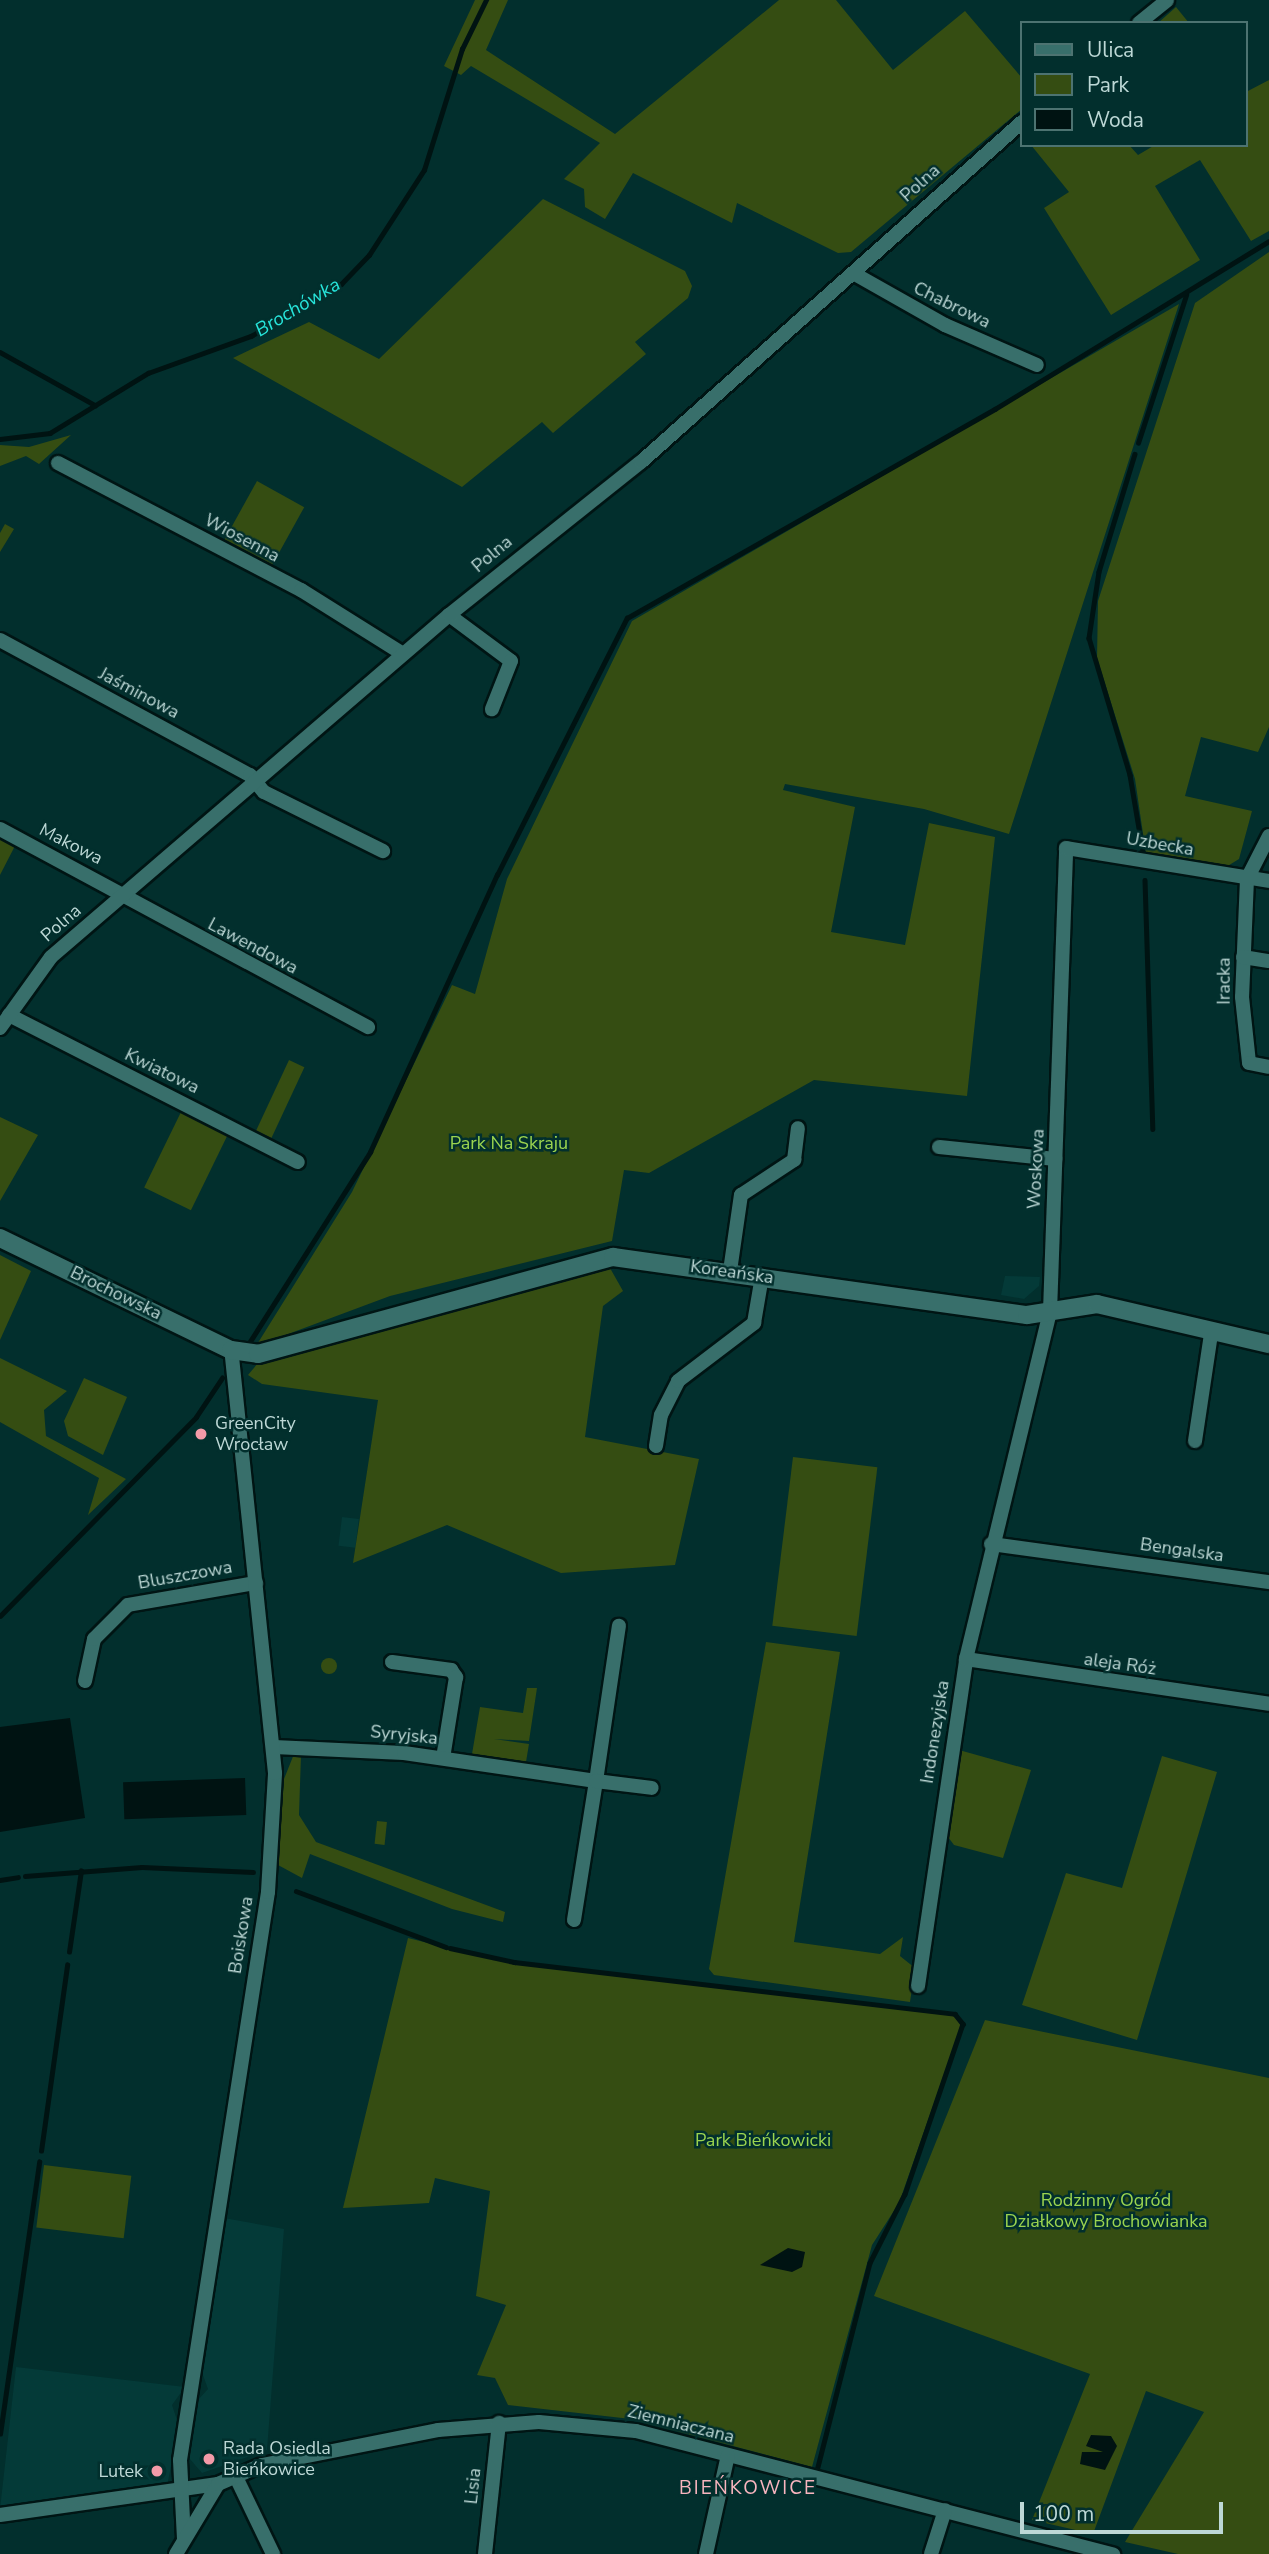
<!DOCTYPE html>
<html>
<head>
<meta charset="utf-8">
<style>
  body { margin:0 }
  #map { position:relative; width:1269px; height:2554px; overflow:hidden; background:#022f2d; font-family:"Nunito Sans",sans-serif }
  div>[style] { position:absolute }
  [style*='--x'] { left:calc(var(--x)*1px); top:calc(var(--y)*1px); width:calc(var(--w)*1px); rotate:calc(var(--a)*1deg) }
  .built>* { inset:0; background:#043a38; transform-origin:0 0 }
  .green>* { inset:0; background:#354d12; transform-origin:0 0 }
  .round { border-radius:50% }
  .water>* { inset:0; background:#001312; transform-origin:0 0 }
  .stream>* { height:4.5px; margin:-2.25px; padding:0 2.25px; transform-origin:2.25px; border-radius:2.25px; background:#001312 }
  .roads { filter:drop-shadow(2px 0 #001514) drop-shadow(-2px 0 #001514) drop-shadow(0 2px #001514) drop-shadow(0 -2px #001514) }
  .minor>* { height:14px; margin:-7px; padding:0 7px; transform-origin:7px; border-radius:7px; background:#386f6b }
  .tertiary>* { height:18px; margin:-9px; padding:0 9px; transform-origin:9px; border-radius:9px; background:#386f6b }
  .dots>* { width:19px; height:19px; translate:-50% -50%; box-sizing:border-box; border:4px solid #022f2d; border-radius:50% }
  span { translate:-50% -50%; white-space:nowrap; text-align:center; line-height:1.15; -webkit-text-stroke:5px #022f2d; paint-order:stroke }
  .street-label { font-size:18px; color:#bdd8d6 }
  .park-label { font-size:18px; color:#9bd44f }
  .poi-label { font-size:18px; color:#bdd8d6 }
  .left { translate:0 -50%; text-align:left }
  .right { translate:-100% -50%; text-align:right }
  .water-label { font-size:19px; color:#27e4da; font-style:italic }
  .neighbourhood-label { font-size:19px; color:#f9b5bf; letter-spacing:2px }
  .legend { position:absolute; left:1020px; top:21px; width:228px; height:126px; box-sizing:border-box; background:#022f2d; border:2px solid #4d7371; margin:0; padding:9px 12px; list-style:none; font-size:21px; color:#bdd8d6 }
  .legend li { display:flex; align-items:center; gap:14px; height:35px }
  .legend b { width:35px; border:2px solid #4d7371 }
  .scale { position:absolute; left:1020px; top:2502px; width:203px; height:32px; box-sizing:border-box; border:4px solid #bdd8d6; border-top:0; padding-left:9px; font-size:21px; line-height:24px; white-space:nowrap; color:#bdd8d6; -webkit-text-stroke:5px #022f2d; paint-order:stroke }
</style>
</head>
<body>
<div id="map">
  <div class="built">
    <div style="clip-path:polygon(1005px 1276px,1040px 1277px,1039px 1286px,1024px 1299px,1001px 1295px)"></div>
    <div style="left:342px;top:1517px;width:17px;height:29px;rotate:7deg"></div>
    <div style="clip-path:polygon(224px 2218px,284px 2229px,267px 2450px,202px 2473px,189px 2458px,197px 2401px,208px 2389px,200px 2367px)"></div>
    <div style="clip-path:polygon(16px 2367px,185px 2387px,172px 2405px,179px 2426px,167px 2486px,0 2509px)"></div>
  </div>
  <div class="green">
    <div style="clip-path:polygon(475px 0,508px 0,486px 50px,615px 134px,779px 0,836px 0,893px 70px,965px 11px,1022px 78px,1022px 109px,851px 252px,838px 253px,737px 203px,732px 223px,633px 173px,605px 219px,585px 207px,584px 189px,564px 179px,600px 143px,471px 66px,461px 75px,444px 66px)"></div>
    <div style="clip-path:polygon(1176px 7px,1189px 23px,1158px 23px)"></div>
    <div style="clip-path:polygon(1269px 80px,1269px 231px,1251px 241px,1200px 160px,1155px 186px,1200px 260px,1111px 315px,1044px 208px,1069px 192px,1031px 145px,1129px 145px,1138px 155px,1155px 145px,1246px 145px,1246px 92px)"></div>
    <div style="clip-path:polygon(543px 199px,685px 271px,692px 286px,688px 298px,635px 342px,646px 354px,553px 433px,542px 422px,462px 487px,233px 358px,309px 322px,379px 359px)"></div>
    <div style="clip-path:polygon(1269px 252px,1269px 727px,1258px 752px,1201px 737px,1185px 796px,1252px 811px,1239px 859px,1226px 867px,1168px 856px,1165px 864px,1147px 861px,1135px 779px,1097px 658px,1098px 601px,1195px 303px)"></div>
    <div style="clip-path:polygon(1179px 304px,1009px 834px,924px 809px,785px 784px,783px 790px,855px 807px,831px 932px,905px 945px,929px 823px,995px 837px,967px 1096px,814px 1080px,649px 1173px,624px 1170px,612px 1241px,390px 1296px,256px 1346px,352px 1192px,452px 985px,475px 994px,507px 879px,632px 621px)"></div>
    <div style="clip-path:polygon(71px 435px,39px 464px,26px 456px,0 466px,0 445px,29px 447px)"></div>
    <div style="left:257px;top:481px;width:54px;height:70px;rotate:29deg"></div>
    <div style="clip-path:polygon(5px 524px,14px 529px,0 552px,0 533px)"></div>
    <div style="clip-path:polygon(0 833px,17px 842px,0 875px)"></div>
    <div style="left:289px;top:1060px;width:17px;height:78px;rotate:25deg"></div>
    <div style="left:181px;top:1112px;width:52px;height:84px;rotate:26deg"></div>
    <div style="clip-path:polygon(0 1117px,38px 1135px,0 1201px)"></div>
    <div style="clip-path:polygon(0 1255px,31px 1271px,0 1340px)"></div>
    <div style="clip-path:polygon(600px 1266px,610px 1268px,623px 1291px,603px 1306px,585px 1437px,699px 1459px,675px 1565px,561px 1573px,447px 1525px,353px 1563px,378px 1400px,262px 1384px,248px 1375px,258px 1363px,381px 1321px,385px 1329px)"></div>
    <div style="clip-path:polygon(0 1358px,67px 1391px,44px 1410px,46px 1436px,126px 1479px,88px 1515px,99px 1478px,0 1422px)"></div>
    <div style="clip-path:polygon(84px 1378px,127px 1397px,103px 1455px,68px 1436px,64px 1421px)"></div>
    <div style="left:793px;top:1457px;width:85px;height:170px;rotate:7deg"></div>
    <div style="clip-path:polygon(766px 1642px,840px 1652px,794px 1942px,880px 1954px,903px 1937px,900px 1956px,915px 1968px,910px 2002px,714px 1975px,709px 1969px)"></div>
    <div class="round" style="left:321px;top:1658px;width:16px;height:16px"></div>
    <div style="clip-path:polygon(527px 1688px,537px 1688px,529px 1741px,494px 1739px,529px 1744px,526px 1762px,472px 1754px,480px 1707px,523px 1713px)"></div>
    <div style="clip-path:polygon(959px 1750px,1031px 1770px,1003px 1858px,954px 1845px,945px 1833px)"></div>
    <div style="clip-path:polygon(294px 1754px,301px 1755px,299px 1815px,316px 1842px,505px 1912px,503px 1922px,452px 1909px,310px 1854px,302px 1878px,278px 1865px,284px 1779px)"></div>
    <div style="clip-path:polygon(1162px 1756px,1217px 1772px,1137px 2040px,1022px 2005px,1066px 1873px,1122px 1888px)"></div>
    <div style="left:377px;top:1821px;width:10px;height:23px;rotate:6deg"></div>
    <div style="clip-path:polygon(408px 1938px,513px 1964px,954px 2015px,961px 2026px,899px 2203px,872px 2245px,812px 2467px,631px 2419px,508px 2405px,495px 2378px,477px 2375px,506px 2305px,476px 2296px,490px 2191px,435px 2178px,429px 2203px,343px 2208px)"></div>
    <div style="clip-path:polygon(985px 2020px,1269px 2078px,1269px 2554px,1178px 2554px,1125px 2542px,1204px 2412px,1146px 2391px,1093px 2534px,1032px 2520px,1090px 2374px,874px 2296px)"></div>
    <div style="left:44px;top:2165px;width:88px;height:63px;rotate:7deg"></div>
  </div>
  <div class="water">
    <div style="clip-path:polygon(70px 1718px,85px 1818px,0 1832px,0 1727px)"></div>
    <div style="left:245px;top:1778px;width:37px;height:122px;rotate:88deg"></div>
    <div style="clip-path:polygon(788px 2248px,805px 2252px,802px 2267px,792px 2272px,760px 2265px)"></div>
    <div style="clip-path:polygon(1091px 2435px,1111px 2436px,1117px 2446px,1105px 2470px,1080px 2464px,1082px 2452px,1103px 2452px,1086px 2446px)"></div>
  </div>
  <div class="stream">
    <div style="--x:0;--y:352;--w:109;--a:29.2"></div>
    <div style="--x:0;--y:439;--w:50;--a:-6.8"></div>
    <div style="--x:50;--y:433;--w:115;--a:-31.5"></div>
    <div style="--x:148;--y:373;--w:109;--a:-19.8"></div>
    <div style="--x:251;--y:336;--w:104;--a:-30"></div>
    <div style="--x:341;--y:284;--w:40;--a:-46"></div>
    <div style="--x:369;--y:255;--w:101;--a:-57.1"></div>
    <div style="--x:424;--y:170;--w:127;--a:-72.6"></div>
    <div style="--x:462;--y:49;--w:55;--a:-63.9"></div>
    <div style="--x:1138;--y:443;--w:156;--a:-72"></div>
    <div style="--x:1135;--y:454;--w:123;--a:107"></div>
    <div style="--x:1099;--y:572;--w:67;--a:98.6"></div>
    <div style="--x:1089;--y:638;--w:143;--a:73.3"></div>
    <div style="--x:1130;--y:775;--w:78;--a:80.4"></div>
    <div style="--x:1145;--y:880;--w:249;--a:88.2"></div>
    <div style="--x:249;--y:1343;--w:226;--a:-57.6"></div>
    <div style="--x:370;--y:1152;--w:305;--a:-65.4"></div>
    <div style="--x:497;--y:875;--w:288;--a:-63.2"></div>
    <div style="--x:627;--y:618;--w:423;--a:-29.6"></div>
    <div style="--x:995;--y:409;--w:321;--a:-31.5"></div>
    <div style="--x:0;--y:1616;--w:279;--a:-45.4"></div>
    <div style="--x:196;--y:1417;--w:47;--a:-56.3"></div>
    <div style="--x:25;--y:1876;--w:117;--a:-4.4"></div>
    <div style="--x:142;--y:1867;--w:111;--a:2.6"></div>
    <div style="--x:0;--y:1880;--w:18;--a:-9"></div>
    <div style="--x:296;--y:1891;--w:160;--a:20.5"></div>
    <div style="--x:450;--y:1948;--w:66;--a:12.3"></div>
    <div style="--x:514;--y:1962;--w:444;--a:6.7"></div>
    <div style="--x:955;--y:2014;--w:13;--a:51"></div>
    <div style="--x:963;--y:2024;--w:180;--a:108.8"></div>
    <div style="--x:905;--y:2194;--w:77;--a:116.9"></div>
    <div style="--x:870;--y:2263;--w:211;--a:104.3"></div>
    <div style="--x:69;--y:1952;--w:82;--a:-81.6"></div>
    <div style="--x:41;--y:2151;--w:188;--a:-82"></div>
    <div style="--x:0;--y:2434;--w:275;--a:-81.8"></div>
  </div>
  <div class="roads">
    <div class="minor">
      <div style="--x:1139;--y:23;--w:36;--a:-39"></div>
      <div style="--x:853;--y:273;--w:106;--a:29.5"></div>
      <div style="--x:945;--y:325;--w:100;--a:23.5"></div>
      <div style="--x:58;--y:463;--w:274;--a:27.6"></div>
      <div style="--x:301;--y:590;--w:120;--a:32.1"></div>
      <div style="--x:449;--y:615;--w:77;--a:36.6"></div>
      <div style="--x:511;--y:661;--w:52;--a:111.6"></div>
      <div style="--x:0;--y:640;--w:284;--a:28.4"></div>
      <div style="--x:250;--y:775;--w:22;--a:51"></div>
      <div style="--x:264;--y:792;--w:133;--a:26.4"></div>
      <div style="--x:0;--y:829;--w:418;--a:28.3"></div>
      <div style="--x:1269;--y:836;--w:48;--a:117.1"></div>
      <div style="--x:1247;--y:879;--w:118;--a:92.4"></div>
      <div style="--x:1242;--y:997;--w:66;--a:83.9"></div>
      <div style="--x:1249;--y:1063;--w:20;--a:11"></div>
      <div style="--x:1243;--y:957;--w:26;--a:9"></div>
      <div style="--x:9;--y:1015;--w:324;--a:27"></div>
      <div style="--x:0;--y:1028;--w:87;--a:-54.3"></div>
      <div style="--x:51;--y:957;--w:525;--a:-40.67"></div>
      <div style="--x:449;--y:615;--w:246;--a:-38.6"></div>
      <div style="--x:641;--y:462;--w:511;--a:-41.75"></div>
      <div style="--x:939;--y:1147;--w:117;--a:5.9"></div>
      <div style="--x:730;--y:1271;--w:77;--a:-81.8"></div>
      <div style="--x:741;--y:1195;--w:64;--a:-33.4"></div>
      <div style="--x:794;--y:1160;--w:32;--a:-83"></div>
      <div style="--x:1195;--y:1441;--w:108;--a:-81.5"></div>
      <div style="--x:656;--y:1446;--w:31;--a:-81"></div>
      <div style="--x:661;--y:1415;--w:38;--a:-63"></div>
      <div style="--x:678;--y:1381;--w:96;--a:-37.3"></div>
      <div style="--x:754;--y:1323;--w:48;--a:-80.3"></div>
      <div style="--x:991;--y:1544;--w:281;--a:7.8"></div>
      <div style="--x:966;--y:1659;--w:306;--a:8.4"></div>
      <div style="--x:392;--y:1662;--w:60;--a:7.7"></div>
      <div style="--x:451;--y:1670;--w:9;--a:54"></div>
      <div style="--x:456;--y:1677;--w:82;--a:99.1"></div>
      <div style="--x:85;--y:1681;--w:43;--a:-77.9"></div>
      <div style="--x:94;--y:1639;--w:48;--a:-45"></div>
      <div style="--x:128;--y:1605;--w:130;--a:-9.8"></div>
      <div style="--x:274;--y:1747;--w:130;--a:2.6"></div>
      <div style="--x:404;--y:1753;--w:194;--a:8.3"></div>
      <div style="--x:596;--y:1781;--w:157;--a:-81.6"></div>
      <div style="--x:574;--y:1920;--w:141;--a:-81"></div>
      <div style="--x:596;--y:1781;--w:56;--a:7.1"></div>
      <div style="--x:918;--y:1986;--w:331;--a:-81.6"></div>
      <div style="--x:966;--y:1659;--w:357;--a:-76.4"></div>
      <div style="--x:1050;--y:1312;--w:464;--a:-88"></div>
      <div style="--x:1066;--y:848;--w:206;--a:9.2"></div>
      <div style="--x:235;--y:2475;--w:88;--a:64.3"></div>
      <div style="--x:0;--y:2515;--w:220;--a:-8.1"></div>
      <div style="--x:184;--y:2539;--w:79;--a:-92.9"></div>
      <div style="--x:180;--y:2460;--w:575;--a:-81.19"></div>
      <div style="--x:268;--y:1892;--w:119;--a:-86.6"></div>
      <div style="--x:275;--y:1773;--w:425;--a:-95.9"></div>
      <div style="--x:176;--y:2554;--w:82;--a:-59"></div>
      <div style="--x:218;--y:2484;--w:48;--a:-23.4"></div>
      <div style="--x:262;--y:2465;--w:179;--a:-11.2"></div>
      <div style="--x:438;--y:2430;--w:101;--a:-4.5"></div>
      <div style="--x:539;--y:2422;--w:97;--a:5.3"></div>
      <div style="--x:636;--y:2431;--w:493;--a:14.5"></div>
      <div style="--x:485;--y:2554;--w:132;--a:-83.9"></div>
      <div style="--x:706;--y:2554;--w:101;--a:-77.5"></div>
      <div style="--x:931;--y:2554;--w:46;--a:-72.3"></div>
    </div>
    <div class="tertiary">
      <div style="--x:0;--y:1238;--w:257;--a:25.9"></div>
      <div style="--x:231;--y:1350;--w:27;--a:8"></div>
      <div style="--x:258;--y:1354;--w:368;--a:-15.3"></div>
      <div style="--x:613;--y:1257;--w:418;--a:8"></div>
      <div style="--x:1027;--y:1315;--w:71;--a:-8.9"></div>
      <div style="--x:1097;--y:1304;--w:177;--a:13.1"></div>
    </div>
  </div>
  <div class="dots">
    <div style="left:201px;top:1434px;background:#f39aa8"></div>
    <div style="left:209px;top:2459px;background:#f39aa8"></div>
    <div style="left:157px;top:2471px;background:#f39aa8"></div>
  </div>
  <div class="street-label">
    <span style="left:920px;top:183px;rotate:-42deg">Polna</span>
    <span style="left:952px;top:305px;rotate:26deg">Chabrowa</span>
    <span style="left:242px;top:538px;rotate:28deg">Wiosenna</span>
    <span style="left:492px;top:554px;rotate:-40deg">Polna</span>
    <span style="left:139px;top:693px;rotate:28deg">Jaśminowa</span>
    <span style="left:71px;top:844px;rotate:27deg">Makowa</span>
    <span style="left:1160px;top:844px;rotate:10deg">Uzbecka</span>
    <span style="left:61px;top:923px;rotate:-41deg">Polna</span>
    <span style="left:253px;top:946px;rotate:28deg">Lawendowa</span>
    <span style="left:1224px;top:981px;rotate:-90deg">Iracka</span>
    <span style="left:162px;top:1071px;rotate:26deg">Kwiatowa</span>
    <span style="left:1036px;top:1169px;rotate:-87deg">Woskowa</span>
    <span style="left:732px;top:1272px;rotate:8deg">Koreańska</span>
    <span style="left:116px;top:1293px;rotate:26deg">Brochowska</span>
    <span style="left:1182px;top:1550px;rotate:8deg">Bengalska</span>
    <span style="left:185px;top:1575px;rotate:-10deg">Bluszczowa</span>
    <span style="left:1120px;top:1664px;rotate:8deg">aleja Róż</span>
    <span style="left:935px;top:1732px;rotate:-81deg">Indonezyjska</span>
    <span style="left:404px;top:1735px;rotate:6deg">Syryjska</span>
    <span style="left:241px;top:1935px;rotate:-81deg">Boiskowa</span>
    <span style="left:681px;top:2424px;rotate:14deg">Ziemniaczana</span>
    <span style="left:473px;top:2486px;rotate:-84deg">Lisia</span>
  </div>
  <div class="park-label">
    <span style="left:509px;top:1143px">Park Na Skraju</span>
    <span style="left:763px;top:2140px">Park Bieńkowicki</span>
    <span style="left:1106px;top:2211px">Rodzinny Ogród<br>Działkowy Brochowianka</span>
  </div>
  <div class="poi-label">
    <span class="left" style="left:215px;top:1434px">GreenCity<br>Wrocław</span>
    <span class="left" style="left:223px;top:2459px">Rada Osiedla<br>Bieńkowice</span>
    <span class="right" style="left:143px;top:2471px">Lutek</span>
  </div>
  <div class="water-label">
    <span style="left:298px;top:308px;rotate:-31deg">Brochówka</span>
  </div>
  <div class="neighbourhood-label">
    <span style="left:748px;top:2489px">BIEŃKOWICE</span>
  </div>
  <ul class="legend">
  <li><b style="height:9px;background:#386f6b"></b>Ulica</li>
  <li><b style="height:19px;background:#354d12"></b>Park</li>
  <li><b style="height:19px;background:#001312"></b>Woda</li>
  </ul>
  <div class="scale">100 m</div>
</div>
</body>
</html>
